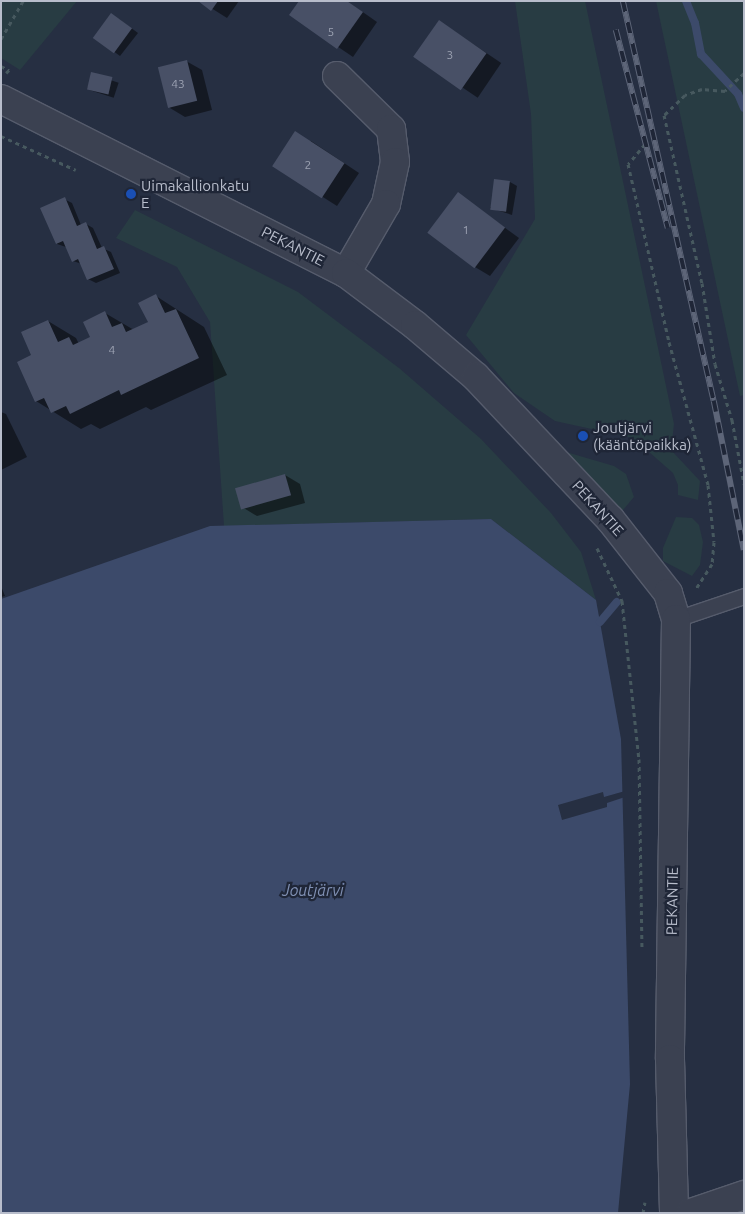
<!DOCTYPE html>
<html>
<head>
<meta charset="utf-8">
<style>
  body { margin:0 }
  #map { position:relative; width:745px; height:1214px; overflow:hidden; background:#262f42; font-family:Ubuntu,sans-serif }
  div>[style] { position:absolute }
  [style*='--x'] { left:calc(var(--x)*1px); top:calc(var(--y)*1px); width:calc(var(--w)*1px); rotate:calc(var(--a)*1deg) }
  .green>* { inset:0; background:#283c43 }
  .water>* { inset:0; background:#3c4a6a }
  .pier>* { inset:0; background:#262f42 }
  .shadow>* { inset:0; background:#0007; transform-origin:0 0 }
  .stream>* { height:8px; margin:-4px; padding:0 4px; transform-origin:4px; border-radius:4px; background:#3c4a6a }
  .building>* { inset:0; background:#485066; transform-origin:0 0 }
  .path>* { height:3px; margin-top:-1.5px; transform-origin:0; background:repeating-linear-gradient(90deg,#47595f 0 4px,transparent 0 8px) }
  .roads { filter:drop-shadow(1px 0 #565c6c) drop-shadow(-1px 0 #565c6c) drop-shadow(0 1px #565c6c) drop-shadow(0 -1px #565c6c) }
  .service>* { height:15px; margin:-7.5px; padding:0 7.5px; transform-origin:7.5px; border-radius:7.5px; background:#3b4151 }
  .minor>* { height:28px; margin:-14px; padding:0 14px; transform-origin:14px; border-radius:14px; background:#3b4151 }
  .rail>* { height:5.5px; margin-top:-2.75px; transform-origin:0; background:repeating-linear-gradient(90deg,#1f2637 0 11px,#5d6578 0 22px); box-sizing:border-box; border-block:1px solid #5d6578 }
  .dots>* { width:14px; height:14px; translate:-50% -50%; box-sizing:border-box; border:2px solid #1f2637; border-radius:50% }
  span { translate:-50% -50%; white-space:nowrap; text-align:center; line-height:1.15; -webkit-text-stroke:4.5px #1f2637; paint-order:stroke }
  .number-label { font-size:12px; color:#9ca2b2 }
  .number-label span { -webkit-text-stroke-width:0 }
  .poi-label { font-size:15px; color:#b8bdcb }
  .left { translate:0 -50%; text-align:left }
  .street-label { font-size:15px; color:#b8bdcb }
  .water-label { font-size:16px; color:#7f8fb2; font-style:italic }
  .frame { position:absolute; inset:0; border:2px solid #b8bdcb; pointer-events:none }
</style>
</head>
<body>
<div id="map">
  <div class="green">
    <div style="clip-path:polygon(1px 1px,77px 1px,20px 70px,1px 58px)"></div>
    <div style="clip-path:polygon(515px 1px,585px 1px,674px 424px,671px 450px,700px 481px,698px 500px,678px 495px,678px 485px,673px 473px,633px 438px,555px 421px,514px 393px,466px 335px,535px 219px,531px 114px)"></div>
    <div style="clip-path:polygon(656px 1px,744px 1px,744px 395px,740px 396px)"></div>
    <div style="clip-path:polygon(135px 210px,298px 292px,399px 368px,481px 439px,551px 513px,581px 552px,596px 600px,491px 519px,224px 526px,210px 322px,177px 267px,116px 238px)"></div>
    <div style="clip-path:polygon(566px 452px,614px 466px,626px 474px,634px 497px,623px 510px,617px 508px)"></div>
    <div style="clip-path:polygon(676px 517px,692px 518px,699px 525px,703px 542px,700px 565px,692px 576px,663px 561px,663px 548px)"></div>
  </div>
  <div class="water">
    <div style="clip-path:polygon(491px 519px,596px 600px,621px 739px,630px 1084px,618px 1213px,1px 1213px,1px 599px,210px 526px)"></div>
  </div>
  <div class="pier">
    <div style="clip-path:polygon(625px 791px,625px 797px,607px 803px,607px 807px,562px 820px,558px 805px,603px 792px,604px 797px)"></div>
  </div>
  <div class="shadow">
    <div style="clip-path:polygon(200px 1px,239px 1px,227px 18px)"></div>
    <div style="clip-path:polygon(347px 1px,377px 22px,353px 57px,291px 15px)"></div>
    <div style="clip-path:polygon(119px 19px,138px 33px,120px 56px,94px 37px)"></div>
    <div style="left:439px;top:21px;width:75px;height:42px;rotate:34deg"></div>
    <div style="clip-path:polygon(186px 61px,202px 70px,212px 110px,185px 117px,170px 108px)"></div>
    <div style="left:92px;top:74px;width:28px;height:16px;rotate:18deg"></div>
    <div style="clip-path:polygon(311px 141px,359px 173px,337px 206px,274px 166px)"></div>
    <div style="clip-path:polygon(510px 182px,517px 186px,512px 215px,490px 208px)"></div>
    <div style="clip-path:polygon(459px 194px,519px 238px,490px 276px,475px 267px)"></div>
    <div style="clip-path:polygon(64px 199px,72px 203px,81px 225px,86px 224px,93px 228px,102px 248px,111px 252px,120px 273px,96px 283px,88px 279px,82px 264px,73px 261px,66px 247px,57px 244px,42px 208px)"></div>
    <div style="clip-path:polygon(156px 296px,204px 327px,227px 375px,151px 410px,146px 407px,100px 429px,91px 424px,81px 429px,36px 401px,33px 356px,48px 321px,76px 338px,79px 344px,92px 338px,105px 313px,134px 330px,149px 322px)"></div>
    <div style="clip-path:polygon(1px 412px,6px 414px,27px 457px,1px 470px)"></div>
    <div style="clip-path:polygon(285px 475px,300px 484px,305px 503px,257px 516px,242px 507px)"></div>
    <div style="clip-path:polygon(1px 586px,5px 596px,1px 597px)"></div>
  </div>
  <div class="stream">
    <div style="--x:686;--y:1;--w:24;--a:68"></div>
    <div style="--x:695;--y:23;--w:32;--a:79"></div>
    <div style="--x:701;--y:54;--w:54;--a:47.2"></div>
    <div style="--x:738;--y:94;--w:15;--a:67"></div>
    <div style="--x:600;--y:622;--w:26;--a:-50"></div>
  </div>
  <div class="building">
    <div style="clip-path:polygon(198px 1px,218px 1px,211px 11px)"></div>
    <div style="clip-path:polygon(299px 1px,347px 1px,363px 12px,337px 49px,289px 15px)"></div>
    <div style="left:111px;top:13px;width:26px;height:31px;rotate:36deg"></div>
    <div style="left:439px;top:20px;width:58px;height:45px;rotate:35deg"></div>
    <div style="left:187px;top:60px;width:42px;height:30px;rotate:76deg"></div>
    <div style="left:91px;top:72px;width:22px;height:18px;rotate:13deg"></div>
    <div style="left:295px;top:131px;width:59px;height:42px;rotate:33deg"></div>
    <div style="left:494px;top:179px;width:16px;height:31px;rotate:7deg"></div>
    <div style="left:458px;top:192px;width:59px;height:51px;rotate:37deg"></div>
    <div style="clip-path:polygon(65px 197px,77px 226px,86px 222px,97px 249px,104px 246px,114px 269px,87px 280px,78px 259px,72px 262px,63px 241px,56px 244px,40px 208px)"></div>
    <div style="clip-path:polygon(156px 294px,165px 313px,176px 309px,199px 358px,121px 395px,119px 390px,70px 414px,66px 406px,51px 413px,44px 398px,35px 402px,17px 362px,31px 355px,21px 332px,48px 320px,58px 342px,69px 337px,73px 345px,90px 337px,83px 322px,105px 311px,112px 327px,122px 323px,126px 332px,148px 322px,138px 303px)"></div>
    <div style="left:285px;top:474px;width:22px;height:52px;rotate:74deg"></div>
  </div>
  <div class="path">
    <div style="--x:1;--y:39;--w:44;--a:-59.9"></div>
    <div style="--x:1;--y:66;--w:9;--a:27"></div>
    <div style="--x:9;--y:70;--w:4;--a:135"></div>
    <div style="--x:744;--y:73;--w:26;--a:137"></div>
    <div style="--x:725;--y:91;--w:23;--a:-175"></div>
    <div style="--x:702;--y:89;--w:18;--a:161"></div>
    <div style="--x:685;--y:95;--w:29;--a:136"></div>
    <div style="--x:664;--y:115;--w:172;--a:77.3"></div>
    <div style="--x:702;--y:283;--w:82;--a:80.9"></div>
    <div style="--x:715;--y:364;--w:59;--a:73.1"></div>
    <div style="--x:732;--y:420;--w:65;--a:79.4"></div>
    <div style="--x:1;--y:136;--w:82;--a:24.4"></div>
    <div style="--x:645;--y:144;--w:26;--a:130"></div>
    <div style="--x:628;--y:164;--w:183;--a:77"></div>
    <div style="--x:669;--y:342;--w:148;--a:74.7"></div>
    <div style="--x:708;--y:485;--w:57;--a:84"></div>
    <div style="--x:714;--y:542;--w:22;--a:95"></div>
    <div style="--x:712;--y:564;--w:30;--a:123"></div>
    <div style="--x:597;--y:548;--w:59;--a:64.7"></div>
    <div style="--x:622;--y:601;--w:159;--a:83.9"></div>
    <div style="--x:639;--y:759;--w:191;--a:89.1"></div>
    <div style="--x:643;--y:1213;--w:11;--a:-80"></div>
  </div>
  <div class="roads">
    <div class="service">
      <div style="--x:676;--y:619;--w:72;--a:-18.7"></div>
    </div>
    <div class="minor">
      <div style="--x:337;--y:76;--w:76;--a:44.5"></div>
      <div style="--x:391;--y:129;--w:33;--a:83"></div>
      <div style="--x:395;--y:162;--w:43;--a:102.1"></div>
      <div style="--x:386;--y:204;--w:80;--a:120.1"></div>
      <div style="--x:1;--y:99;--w:386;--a:26.8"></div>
      <div style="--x:346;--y:273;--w:86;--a:37"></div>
      <div style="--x:415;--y:325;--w:80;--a:40.4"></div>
      <div style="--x:476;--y:377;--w:195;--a:46.7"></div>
      <div style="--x:610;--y:519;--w:94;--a:51.9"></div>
      <div style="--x:668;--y:593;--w:27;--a:73"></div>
      <div style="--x:676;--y:619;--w:440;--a:90.8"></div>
      <div style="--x:670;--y:1059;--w:154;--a:88.5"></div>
      <div style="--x:691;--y:1213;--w:56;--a:-18.8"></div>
    </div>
  </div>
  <div class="rail">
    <div style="--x:623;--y:1;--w:410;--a:77.2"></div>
    <div style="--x:714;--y:401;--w:152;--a:78.6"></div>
    <div style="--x:616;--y:30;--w:205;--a:75.3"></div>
  </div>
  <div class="dots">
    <div style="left:131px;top:194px;background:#1a4fb4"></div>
    <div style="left:583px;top:436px;background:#1a4fb4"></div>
  </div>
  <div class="number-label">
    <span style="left:331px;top:32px">5</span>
    <span style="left:450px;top:55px">3</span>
    <span style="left:178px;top:84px">43</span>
    <span style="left:308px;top:165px">2</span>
    <span style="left:466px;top:230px">1</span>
    <span style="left:112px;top:350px">4</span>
  </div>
  <div class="poi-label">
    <span class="left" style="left:141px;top:194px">Uimakallionkatu<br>E</span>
    <span class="left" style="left:593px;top:436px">Joutjärvi<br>(kääntöpaikka)</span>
  </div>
  <div class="street-label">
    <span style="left:293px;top:246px;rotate:27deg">PEKANTIE</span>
    <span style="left:598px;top:508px;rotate:48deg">PEKANTIE</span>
    <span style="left:672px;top:901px;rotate:-89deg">PEKANTIE</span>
  </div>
  <div class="water-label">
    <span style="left:313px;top:890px">Joutjärvi</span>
  </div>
  <div class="frame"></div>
</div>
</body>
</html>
